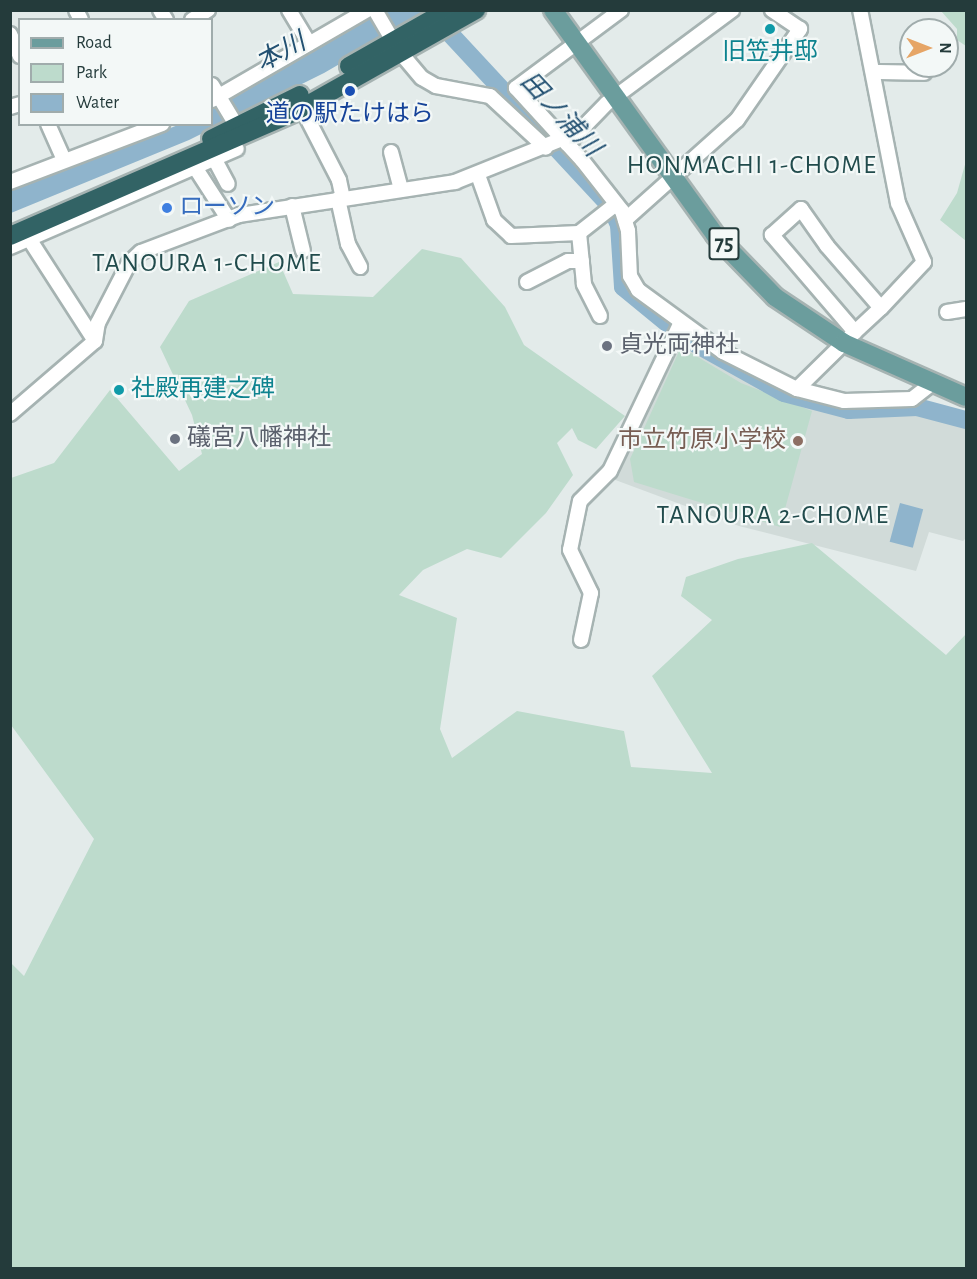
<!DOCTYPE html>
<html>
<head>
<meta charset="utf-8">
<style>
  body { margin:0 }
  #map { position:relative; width:977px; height:1279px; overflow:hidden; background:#e3ebea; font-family:"Alegreya Sans","Noto Sans JP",sans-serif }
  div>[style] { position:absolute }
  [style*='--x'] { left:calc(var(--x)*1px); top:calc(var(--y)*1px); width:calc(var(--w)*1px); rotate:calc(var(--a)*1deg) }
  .built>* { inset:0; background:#d1dbd9 }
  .green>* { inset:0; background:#bddbcc }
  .water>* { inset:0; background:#8fb4cc; transform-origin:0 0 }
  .river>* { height:18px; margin:-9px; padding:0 9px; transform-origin:9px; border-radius:9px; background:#8fb4cc }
  .roads { filter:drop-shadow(2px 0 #a6b3b2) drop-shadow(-2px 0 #a6b3b2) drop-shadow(0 2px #a6b3b2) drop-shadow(0 -2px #a6b3b2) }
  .minor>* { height:14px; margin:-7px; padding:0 7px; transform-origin:7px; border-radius:7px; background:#fff }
  .major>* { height:18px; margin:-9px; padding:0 9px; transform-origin:9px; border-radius:9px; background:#6b9d9d }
  .highway>* { height:18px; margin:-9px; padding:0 9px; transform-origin:9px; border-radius:9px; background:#326365 }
  .dots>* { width:16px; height:16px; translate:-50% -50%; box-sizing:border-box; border:3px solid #f3f8f7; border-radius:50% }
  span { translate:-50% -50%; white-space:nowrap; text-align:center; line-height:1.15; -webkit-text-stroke:4.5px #f3f8f7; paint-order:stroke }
  .shield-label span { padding:2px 4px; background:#f3f8f7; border:2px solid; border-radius:4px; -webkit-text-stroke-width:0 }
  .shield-label { font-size:22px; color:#243b3b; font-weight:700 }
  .culture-label { font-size:24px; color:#0d838f }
  .left { translate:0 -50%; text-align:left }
  .transit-label { font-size:24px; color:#164399 }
  .shop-label { font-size:24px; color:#366cbe }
  .worship-label { font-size:24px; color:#5b616d }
  .education-label { font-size:24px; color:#785e54 }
  .right { translate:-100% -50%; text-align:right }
  .water-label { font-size:26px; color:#235172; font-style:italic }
  .neighbourhood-label { font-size:26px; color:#214b4c; letter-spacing:1.5px }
  .frame { position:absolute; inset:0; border:12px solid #243b3b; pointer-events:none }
  .legend { position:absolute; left:18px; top:18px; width:195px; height:108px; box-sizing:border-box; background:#f3f8f7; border:2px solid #a0acac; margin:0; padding:8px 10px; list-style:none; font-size:18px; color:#243b3b }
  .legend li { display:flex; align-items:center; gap:12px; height:30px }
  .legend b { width:30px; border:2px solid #a0acac }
  .north { position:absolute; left:899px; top:18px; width:60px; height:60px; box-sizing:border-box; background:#f3f8f7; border:2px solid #a0acac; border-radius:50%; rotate:90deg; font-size:16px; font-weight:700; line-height:24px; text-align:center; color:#243b3b }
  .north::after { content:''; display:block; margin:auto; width:21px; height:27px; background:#e6a566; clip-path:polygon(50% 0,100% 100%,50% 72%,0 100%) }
</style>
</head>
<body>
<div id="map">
  <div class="built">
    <div style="clip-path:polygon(679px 338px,749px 381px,796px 401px,852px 413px,924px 413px,966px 422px,966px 538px,963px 541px,929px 532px,916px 571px,739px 526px,610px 478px)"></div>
  </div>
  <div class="green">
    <div style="clip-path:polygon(941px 11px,966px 11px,966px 46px,957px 40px,957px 29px)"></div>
    <div style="clip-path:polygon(966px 161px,966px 241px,940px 220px,957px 193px)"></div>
    <div style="clip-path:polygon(422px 249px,461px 258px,505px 307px,524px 345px,625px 416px,596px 449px,578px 440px,572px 428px,557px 443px,573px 475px,546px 513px,501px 558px,467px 549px,423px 570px,399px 595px,457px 618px,440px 729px,452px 758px,517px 711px,624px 731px,631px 767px,712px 773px,652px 676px,712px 620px,681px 596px,686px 577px,738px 559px,812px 543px,946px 655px,966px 634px,966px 1268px,11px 1268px,11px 963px,24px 976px,94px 839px,11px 725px,11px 478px,54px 463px,110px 390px,179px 471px,202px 454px,192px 415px,160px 347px,189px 301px,279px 262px,293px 294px,373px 297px)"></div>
    <div style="clip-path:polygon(681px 347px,741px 383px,812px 411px,780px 527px,634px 482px,630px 459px)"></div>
  </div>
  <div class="water">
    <div style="clip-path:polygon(379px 11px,431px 11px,324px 73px,189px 140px,11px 213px,11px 191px,178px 125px,212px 124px,212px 106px)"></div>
    <div style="left:900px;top:503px;width:24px;height:40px;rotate:15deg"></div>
  </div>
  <div class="river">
    <div style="--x:428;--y:10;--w:269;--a:47.1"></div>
    <div style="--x:611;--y:207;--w:20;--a:66"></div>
    <div style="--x:619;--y:225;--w:62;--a:86.3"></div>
    <div style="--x:623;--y:287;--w:80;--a:39.4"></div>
    <div style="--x:685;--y:338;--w:113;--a:29.1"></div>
    <div style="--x:784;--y:393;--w:67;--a:14.7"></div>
    <div style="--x:849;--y:410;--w:68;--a:-2.5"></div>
    <div style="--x:917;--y:407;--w:51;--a:14.9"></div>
  </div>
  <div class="roads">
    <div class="minor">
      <div style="--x:76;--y:10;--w:11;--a:63"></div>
      <div style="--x:160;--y:10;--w:12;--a:59"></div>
      <div style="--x:289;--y:10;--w:39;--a:59"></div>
      <div style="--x:375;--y:10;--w:48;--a:59.7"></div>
      <div style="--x:399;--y:51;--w:35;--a:50"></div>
      <div style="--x:422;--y:78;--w:16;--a:30"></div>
      <div style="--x:436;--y:86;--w:55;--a:10.5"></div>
      <div style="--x:490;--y:96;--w:76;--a:42.9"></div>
      <div style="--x:621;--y:10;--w:131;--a:143.4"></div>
      <div style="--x:516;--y:88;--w:98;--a:47.5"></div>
      <div style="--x:582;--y:160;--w:65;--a:51.9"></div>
      <div style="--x:622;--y:211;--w:21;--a:73"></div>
      <div style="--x:628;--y:231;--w:45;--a:87.5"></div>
      <div style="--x:630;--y:276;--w:16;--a:60"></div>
      <div style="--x:638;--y:290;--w:105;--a:36.1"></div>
      <div style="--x:723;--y:352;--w:83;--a:26.6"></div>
      <div style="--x:797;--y:389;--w:49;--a:14.3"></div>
      <div style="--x:844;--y:401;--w:68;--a:-1.7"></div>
      <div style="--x:912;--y:399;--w:24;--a:-38"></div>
      <div style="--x:192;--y:20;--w:19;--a:-32"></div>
      <div style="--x:10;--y:34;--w:24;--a:66"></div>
      <div style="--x:874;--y:72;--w:50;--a:1.1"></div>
      <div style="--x:212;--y:85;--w:58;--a:59"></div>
      <div style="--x:212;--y:100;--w:179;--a:-30.1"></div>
      <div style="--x:10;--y:107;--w:10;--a:-17"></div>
      <div style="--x:302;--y:108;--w:81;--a:62.8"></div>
      <div style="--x:339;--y:180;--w:19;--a:78"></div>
      <div style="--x:48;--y:124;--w:39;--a:66"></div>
      <div style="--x:567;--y:144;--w:57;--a:-45.7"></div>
      <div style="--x:607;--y:103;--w:156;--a:-36.6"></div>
      <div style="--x:391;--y:152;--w:39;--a:75"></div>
      <div style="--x:215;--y:160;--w:27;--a:62"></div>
      <div style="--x:191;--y:161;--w:70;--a:57.2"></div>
      <div style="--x:478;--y:175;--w:48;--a:70.4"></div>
      <div style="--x:494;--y:220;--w:23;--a:43"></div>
      <div style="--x:511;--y:236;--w:68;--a:-2.5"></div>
      <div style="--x:10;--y:182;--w:163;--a:-20.9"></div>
      <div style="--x:338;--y:199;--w:46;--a:77.5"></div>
      <div style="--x:348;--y:244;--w:26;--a:62"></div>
      <div style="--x:292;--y:206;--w:46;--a:76.3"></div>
      <div style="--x:625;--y:220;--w:150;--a:-41.8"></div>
      <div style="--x:737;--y:120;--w:111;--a:-55.3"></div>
      <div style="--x:800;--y:29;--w:34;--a:-146"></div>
      <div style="--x:26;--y:234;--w:127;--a:57.2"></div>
      <div style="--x:10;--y:247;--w:247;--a:-23.4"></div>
      <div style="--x:527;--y:282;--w:46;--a:-27.1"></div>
      <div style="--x:568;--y:261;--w:14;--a:0"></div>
      <div style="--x:947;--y:312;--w:19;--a:-9"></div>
      <div style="--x:600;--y:316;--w:36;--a:-117"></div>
      <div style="--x:584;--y:284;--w:51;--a:-95.6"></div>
      <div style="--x:579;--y:233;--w:47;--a:-38.1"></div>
      <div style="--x:855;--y:332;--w:35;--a:-43"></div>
      <div style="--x:797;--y:389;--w:81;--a:-44.5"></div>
      <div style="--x:855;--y:332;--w:128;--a:-130.6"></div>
      <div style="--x:772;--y:235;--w:39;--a:-42"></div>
      <div style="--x:801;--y:209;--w:45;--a:54.9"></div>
      <div style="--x:827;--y:246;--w:82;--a:48.9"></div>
      <div style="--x:881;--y:308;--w:63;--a:-46.9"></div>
      <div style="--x:924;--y:262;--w:64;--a:-113.8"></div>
      <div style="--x:898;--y:203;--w:197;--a:-101.1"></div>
      <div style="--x:10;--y:414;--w:112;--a:-40.7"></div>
      <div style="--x:95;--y:341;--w:18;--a:-81"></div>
      <div style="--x:98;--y:323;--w:68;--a:-62.7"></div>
      <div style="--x:129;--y:263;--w:16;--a:-43"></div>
      <div style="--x:141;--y:252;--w:105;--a:-20.7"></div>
      <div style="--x:239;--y:215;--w:219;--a:-8.7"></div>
      <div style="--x:455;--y:182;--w:115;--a:-21.9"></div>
      <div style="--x:581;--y:640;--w:48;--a:-78"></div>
      <div style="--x:591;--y:593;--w:48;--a:-116"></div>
      <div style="--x:570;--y:550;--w:50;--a:-78.5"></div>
      <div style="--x:580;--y:501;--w:42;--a:-45"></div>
      <div style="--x:610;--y:471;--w:163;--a:-64.5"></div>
    </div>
    <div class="major">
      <div style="--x:553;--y:10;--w:277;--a:54.2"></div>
      <div style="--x:715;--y:235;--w:86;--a:45.9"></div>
      <div style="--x:775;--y:297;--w:83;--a:33.7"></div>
      <div style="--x:844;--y:343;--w:133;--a:23.9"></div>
    </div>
    <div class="highway">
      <div style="--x:349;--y:66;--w:114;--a:-29.5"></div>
      <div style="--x:211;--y:139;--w:99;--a:-26.3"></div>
      <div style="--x:10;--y:236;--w:311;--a:-23.5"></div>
      <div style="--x:295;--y:112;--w:208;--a:-29.4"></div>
    </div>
  </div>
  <div class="dots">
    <div style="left:770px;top:29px;background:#0f9aa8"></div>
    <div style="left:350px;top:91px;background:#1a4fb4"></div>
    <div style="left:167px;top:208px;background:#3f7fe0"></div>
    <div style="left:607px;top:346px;background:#6b7280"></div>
    <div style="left:119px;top:390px;background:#0f9aa8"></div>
    <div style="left:175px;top:439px;background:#6b7280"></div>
    <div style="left:798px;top:441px;background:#8d6e63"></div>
  </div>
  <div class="shield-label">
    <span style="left:724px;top:244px">75</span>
  </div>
  <div class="culture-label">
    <span style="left:770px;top:53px">旧笠井邸</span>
    <span class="left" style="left:131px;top:390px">社殿再建之碑</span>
  </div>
  <div class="transit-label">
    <span style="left:350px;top:115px">道の駅たけはら</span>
  </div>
  <div class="shop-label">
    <span class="left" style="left:179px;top:208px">ローソン</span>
  </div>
  <div class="worship-label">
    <span class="left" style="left:619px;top:346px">貞光両神社</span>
    <span class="left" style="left:187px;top:439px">礒宮八幡神社</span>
  </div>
  <div class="education-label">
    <span class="right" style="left:786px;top:441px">市立竹原小学校</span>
  </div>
  <div class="water-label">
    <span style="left:281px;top:53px;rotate:-28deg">本川</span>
    <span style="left:560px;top:115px;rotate:47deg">田ノ浦川</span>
  </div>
  <div class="neighbourhood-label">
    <span style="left:752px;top:166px">HONMACHI 1-CHOME</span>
    <span style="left:207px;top:264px">TANOURA 1-CHOME</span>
    <span style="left:773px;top:516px">TANOURA 2-CHOME</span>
  </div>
  <div class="frame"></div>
  <ul class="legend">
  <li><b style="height:8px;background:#6b9d9d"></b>Road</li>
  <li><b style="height:16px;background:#bddbcc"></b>Park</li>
  <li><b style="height:16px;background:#8fb4cc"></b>Water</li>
  </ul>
  <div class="north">N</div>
</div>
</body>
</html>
